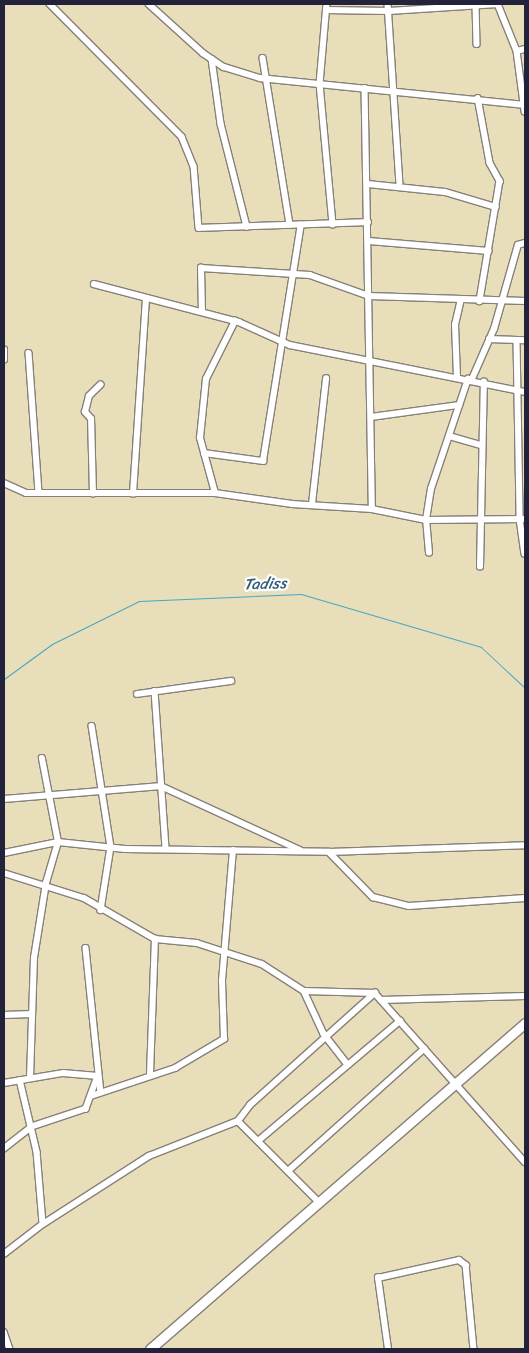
<!DOCTYPE html>
<html>
<head>
<meta charset="utf-8">
<style>
  body { margin:0 }
  #map { position:relative; width:529px; height:1353px; overflow:hidden; background:#e9deba; font-family:Sriracha,sans-serif }
  div>[style] { position:absolute }
  [style*='--x'] { left:calc(var(--x)*1px); top:calc(var(--y)*1px); width:calc(var(--w)*1px); rotate:calc(var(--a)*1deg) }
  .stream>* { height:1px; margin:-0.5px; padding:0 0.5px; transform-origin:0.5px; border-radius:0.5px; background:#44a7c4 }
  .roads { filter:drop-shadow(1px 0 #86807a) drop-shadow(-1px 0 #86807a) drop-shadow(0 1px #86807a) drop-shadow(0 -1px #86807a) }
  .minor>* { height:5.5px; margin:-2.75px; padding:0 2.75px; transform-origin:2.75px; border-radius:2.75px; background:#fff }
  .primary>* { height:9px; margin:-4.5px; padding:0 4.5px; transform-origin:4.5px; border-radius:4.5px; background:#fff }
  span { translate:-50% -50%; white-space:nowrap; text-align:center; line-height:1.15; -webkit-text-stroke:4.5px #fff; paint-order:stroke }
  .water-label { font-size:16px; color:#315e79; font-style:italic }
  .frame { position:absolute; inset:0; border:5px solid #22223b; pointer-events:none }
</style>
</head>
<body>
<div id="map">
  <div class="stream">
    <div style="--x:4;--y:679;--w:59;--a:-36.1"></div>
    <div style="--x:52;--y:644;--w:97;--a:-26.3"></div>
    <div style="--x:139;--y:601;--w:162;--a:-2.5"></div>
    <div style="--x:301;--y:594;--w:188;--a:16.4"></div>
    <div style="--x:481;--y:647;--w:60;--a:43"></div>
  </div>
  <div class="roads">
    <div class="minor">
      <div style="--x:50;--y:4;--w:187;--a:45.2"></div>
      <div style="--x:182;--y:137;--w:31;--a:68"></div>
      <div style="--x:194;--y:166;--w:62;--a:85.4"></div>
      <div style="--x:199;--y:228;--w:169;--a:-2"></div>
      <div style="--x:149;--y:4;--w:73;--a:42.2"></div>
      <div style="--x:203;--y:53;--w:25;--a:34"></div>
      <div style="--x:224;--y:67;--w:38;--a:17"></div>
      <div style="--x:260;--y:78;--w:266;--a:5.8"></div>
      <div style="--x:327;--y:4;--w:80;--a:95"></div>
      <div style="--x:320;--y:84;--w:141;--a:84.7"></div>
      <div style="--x:388;--y:4;--w:179;--a:86.2"></div>
      <div style="--x:476;--y:4;--w:40;--a:88.6"></div>
      <div style="--x:498;--y:4;--w:51;--a:68"></div>
      <div style="--x:517;--y:51;--w:61;--a:82.4"></div>
      <div style="--x:326;--y:10;--w:63;--a:0.9"></div>
      <div style="--x:389;--y:11;--w:109;--a:-3.7"></div>
      <div style="--x:517;--y:51;--w:8;--a:-14"></div>
      <div style="--x:263;--y:58;--w:169;--a:80.8"></div>
      <div style="--x:212;--y:59;--w:66;--a:82.1"></div>
      <div style="--x:221;--y:124;--w:106;--a:75.8"></div>
      <div style="--x:365;--y:88;--w:421;--a:89"></div>
      <div style="--x:478;--y:98;--w:66;--a:79.5"></div>
      <div style="--x:490;--y:163;--w:21;--a:61"></div>
      <div style="--x:500;--y:181;--w:122;--a:99.5"></div>
      <div style="--x:368;--y:184;--w:77;--a:5.9"></div>
      <div style="--x:445;--y:192;--w:53;--a:16.4"></div>
      <div style="--x:369;--y:241;--w:120;--a:4.8"></div>
      <div style="--x:94;--y:284;--w:150;--a:14.7"></div>
      <div style="--x:239;--y:322;--w:56;--a:24.3"></div>
      <div style="--x:290;--y:345;--w:240;--a:11.3"></div>
      <div style="--x:202;--y:312;--w:44;--a:-91.3"></div>
      <div style="--x:201;--y:268;--w:109;--a:3.7"></div>
      <div style="--x:310;--y:275;--w:63;--a:19.6"></div>
      <div style="--x:369;--y:296;--w:156;--a:1.8"></div>
      <div style="--x:489;--y:339;--w:36;--a:2"></div>
      <div style="--x:517;--y:340;--w:179;--a:89"></div>
      <div style="--x:520;--y:519;--w:35;--a:82"></div>
      <div style="--x:29;--y:353;--w:140;--a:85.9"></div>
      <div style="--x:4;--y:360;--w:10;--a:-90"></div>
      <div style="--x:457;--y:377;--w:52;--a:-92.2"></div>
      <div style="--x:455;--y:325;--w:26;--a:-77"></div>
      <div style="--x:472;--y:379;--w:55;--a:-66.3"></div>
      <div style="--x:494;--y:329;--w:87;--a:-74.1"></div>
      <div style="--x:518;--y:245;--w:7;--a:-16"></div>
      <div style="--x:371;--y:417;--w:89;--a:-7.8"></div>
      <div style="--x:449;--y:436;--w:33;--a:16"></div>
      <div style="--x:204;--y:453;--w:60;--a:7.7"></div>
      <div style="--x:263;--y:461;--w:239;--a:-80.9"></div>
      <div style="--x:4;--y:483;--w:24;--a:24"></div>
      <div style="--x:26;--y:493;--w:189;--a:0"></div>
      <div style="--x:215;--y:493;--w:78;--a:8.1"></div>
      <div style="--x:292;--y:504;--w:80;--a:3.6"></div>
      <div style="--x:372;--y:509;--w:55;--a:11.5"></div>
      <div style="--x:426;--y:520;--w:99;--a:-0.6"></div>
      <div style="--x:215;--y:493;--w:57;--a:-105.3"></div>
      <div style="--x:200;--y:438;--w:59;--a:-84.2"></div>
      <div style="--x:206;--y:379;--w:65;--a:-63.4"></div>
      <div style="--x:93;--y:494;--w:75;--a:-91.5"></div>
      <div style="--x:91;--y:419;--w:9;--a:-131"></div>
      <div style="--x:85;--y:412;--w:16;--a:-76"></div>
      <div style="--x:89;--y:396;--w:16;--a:-45"></div>
      <div style="--x:133;--y:494;--w:195;--a:-86.2"></div>
      <div style="--x:312;--y:504;--w:126;--a:-83.6"></div>
      <div style="--x:429;--y:553;--w:33;--a:-95"></div>
      <div style="--x:426;--y:520;--w:31;--a:-81"></div>
      <div style="--x:431;--y:489;--w:116;--a:-71.4"></div>
      <div style="--x:480;--y:567;--w:185;--a:-88.8"></div>
      <div style="--x:155;--y:691;--w:158;--a:86"></div>
      <div style="--x:137;--y:694;--w:95;--a:-7.9"></div>
      <div style="--x:92;--y:726;--w:122;--a:81.1"></div>
      <div style="--x:111;--y:847;--w:64;--a:99"></div>
      <div style="--x:4;--y:799;--w:158;--a:-4.7"></div>
      <div style="--x:161;--y:786;--w:153;--a:24.7"></div>
      <div style="--x:329;--y:852;--w:63;--a:45.6"></div>
      <div style="--x:373;--y:897;--w:37;--a:14"></div>
      <div style="--x:409;--y:906;--w:116;--a:-3.9"></div>
      <div style="--x:4;--y:853;--w:55;--a:-11.5"></div>
      <div style="--x:58;--y:842;--w:67;--a:6"></div>
      <div style="--x:125;--y:849;--w:204;--a:0.8"></div>
      <div style="--x:329;--y:852;--w:196;--a:-2"></div>
      <div style="--x:4;--y:873;--w:84;--a:17.4"></div>
      <div style="--x:84;--y:898;--w:82;--a:30"></div>
      <div style="--x:155;--y:939;--w:42;--a:5.4"></div>
      <div style="--x:197;--y:943;--w:68;--a:17.9"></div>
      <div style="--x:262;--y:964;--w:50;--a:32.7"></div>
      <div style="--x:304;--y:991;--w:71;--a:1.6"></div>
      <div style="--x:375;--y:993;--w:226;--a:48.4"></div>
      <div style="--x:86;--y:948;--w:145;--a:84.1"></div>
      <div style="--x:304;--y:991;--w:47;--a:65.1"></div>
      <div style="--x:324;--y:1034;--w:39;--a:52"></div>
      <div style="--x:381;--y:1000;--w:144;--a:-1.6"></div>
      <div style="--x:4;--y:1015;--w:28;--a:-2"></div>
      <div style="--x:150;--y:1074;--w:135;--a:-87.9"></div>
      <div style="--x:30;--y:1078;--w:120;--a:-88.1"></div>
      <div style="--x:34;--y:958;--w:76;--a:-80.9"></div>
      <div style="--x:46;--y:883;--w:43;--a:-73.7"></div>
      <div style="--x:58;--y:842;--w:85;--a:-100.9"></div>
      <div style="--x:20;--y:1080;--w:74;--a:76.7"></div>
      <div style="--x:37;--y:1152;--w:72;--a:85.2"></div>
      <div style="--x:4;--y:1083;--w:60;--a:-9.6"></div>
      <div style="--x:63;--y:1073;--w:35;--a:5"></div>
      <div style="--x:98;--y:1076;--w:35;--a:110"></div>
      <div style="--x:86;--y:1109;--w:57;--a:161.6"></div>
      <div style="--x:32;--y:1127;--w:36;--a:142"></div>
      <div style="--x:91;--y:1096;--w:89;--a:-18.4"></div>
      <div style="--x:175;--y:1068;--w:57;--a:-30.6"></div>
      <div style="--x:224;--y:1039;--w:58;--a:-92"></div>
      <div style="--x:222;--y:981;--w:131;--a:-85.2"></div>
      <div style="--x:238;--y:1121;--w:115;--a:45"></div>
      <div style="--x:258;--y:1141;--w:186;--a:-40.2"></div>
      <div style="--x:288;--y:1171;--w:183;--a:-41.9"></div>
      <div style="--x:4;--y:1254;--w:49;--a:-37.6"></div>
      <div style="--x:43;--y:1224;--w:126;--a:-32.7"></div>
      <div style="--x:149;--y:1156;--w:96;--a:-21.5"></div>
      <div style="--x:238;--y:1121;--w:20;--a:-53"></div>
      <div style="--x:250;--y:1105;--w:168;--a:-41.9"></div>
      <div style="--x:4;--y:1332;--w:18;--a:71"></div>
      <div style="--x:388;--y:1349;--w:72;--a:-98"></div>
      <div style="--x:378;--y:1278;--w:83;--a:-12.5"></div>
      <div style="--x:459;--y:1260;--w:9;--a:36"></div>
      <div style="--x:466;--y:1265;--w:84;--a:84.6"></div>
    </div>
    <div class="primary">
      <div style="--x:150;--y:1349;--w:497;--a:-41"></div>
    </div>
  </div>
  <div class="water-label">
    <span style="left:265px;top:584px;rotate:-2deg">Tadiss</span>
  </div>
  <div class="frame"></div>
</div>
</body>
</html>
